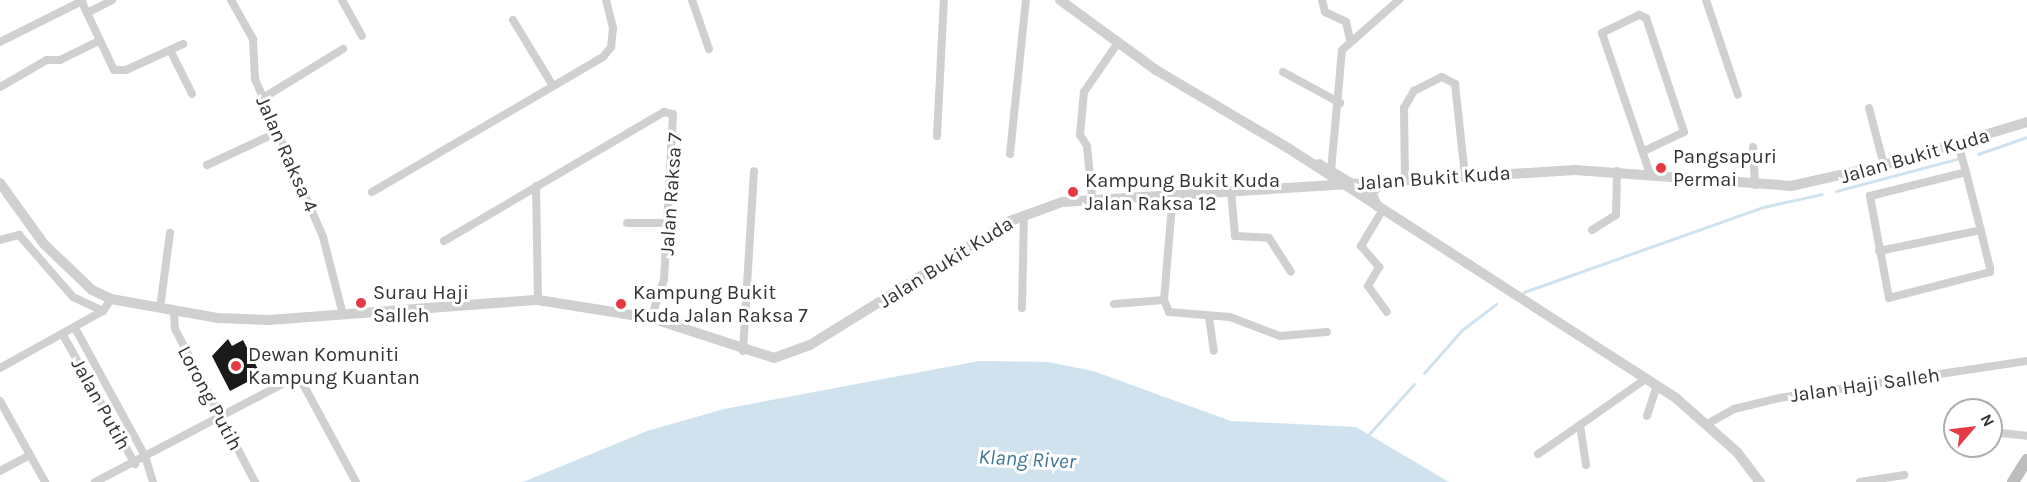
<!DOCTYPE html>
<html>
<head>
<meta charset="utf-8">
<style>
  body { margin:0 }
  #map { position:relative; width:2027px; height:482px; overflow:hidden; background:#fff; font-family:Karla,sans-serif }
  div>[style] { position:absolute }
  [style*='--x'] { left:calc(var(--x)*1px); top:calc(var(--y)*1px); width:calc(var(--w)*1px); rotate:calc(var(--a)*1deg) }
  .water>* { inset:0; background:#cfe2ee }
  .stream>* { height:3px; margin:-1.5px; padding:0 1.5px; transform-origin:1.5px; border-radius:1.5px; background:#cfe2ee }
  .building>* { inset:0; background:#1a1a1a }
  .minor>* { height:8px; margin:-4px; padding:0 4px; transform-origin:4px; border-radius:4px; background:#d0d0d0 }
  .tertiary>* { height:10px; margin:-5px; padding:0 5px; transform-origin:5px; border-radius:5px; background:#d0d0d0 }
  .secondary>* { height:12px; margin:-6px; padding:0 6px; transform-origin:6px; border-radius:6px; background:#bdbdbd }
  .dots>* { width:16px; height:16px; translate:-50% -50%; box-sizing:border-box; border:3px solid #fff; border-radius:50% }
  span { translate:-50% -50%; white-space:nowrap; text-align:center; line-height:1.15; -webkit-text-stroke:6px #fff; paint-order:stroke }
  .street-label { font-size:20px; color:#333 }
  .poi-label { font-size:20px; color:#333 }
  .left { translate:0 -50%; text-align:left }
  .water-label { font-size:21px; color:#3f7597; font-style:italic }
  .north { position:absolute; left:1943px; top:398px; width:60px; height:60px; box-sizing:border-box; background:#fff; border:2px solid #adadad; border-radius:50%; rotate:62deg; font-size:16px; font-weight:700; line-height:24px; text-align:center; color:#333 }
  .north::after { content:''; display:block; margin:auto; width:21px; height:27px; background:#e63946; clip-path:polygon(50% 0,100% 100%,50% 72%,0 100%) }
</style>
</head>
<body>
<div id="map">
  <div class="water">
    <div style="clip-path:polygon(979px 361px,1048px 362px,1093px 371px,1231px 421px,1356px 427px,1449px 482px,523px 482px,647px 431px,724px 409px)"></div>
  </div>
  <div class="stream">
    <div style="--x:1978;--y:154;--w:52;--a:-19.1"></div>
    <div style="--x:1836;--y:191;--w:128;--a:-14.9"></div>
    <div style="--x:1524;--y:292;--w:254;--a:-19.6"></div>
    <div style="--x:1763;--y:207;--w:60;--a:-12.4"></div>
    <div style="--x:1424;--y:373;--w:57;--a:-48.5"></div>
    <div style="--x:1462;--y:330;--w:43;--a:-37.4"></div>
    <div style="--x:1369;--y:434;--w:67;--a:-48"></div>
  </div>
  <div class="building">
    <div style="clip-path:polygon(228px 339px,232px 346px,243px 340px,261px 375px,230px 391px,212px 356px)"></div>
  </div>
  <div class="minor">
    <div style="--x:81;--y:0;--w:77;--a:64.8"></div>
    <div style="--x:114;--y:70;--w:12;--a:0"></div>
    <div style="--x:126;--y:70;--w:63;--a:-24.5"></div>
    <div style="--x:231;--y:0;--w:45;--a:60.6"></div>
    <div style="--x:253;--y:39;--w:40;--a:87.1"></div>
    <div style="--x:255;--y:79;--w:172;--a:66.7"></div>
    <div style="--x:323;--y:237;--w:76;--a:75.6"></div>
    <div style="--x:342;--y:0;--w:41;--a:60.9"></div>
    <div style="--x:692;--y:0;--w:52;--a:70.9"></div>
    <div style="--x:1322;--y:0;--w:12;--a:76"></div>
    <div style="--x:1325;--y:12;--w:23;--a:25"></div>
    <div style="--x:1346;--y:22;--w:17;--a:77"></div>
    <div style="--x:1706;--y:0;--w:100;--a:71.4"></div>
    <div style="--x:87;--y:13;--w:28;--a:-27"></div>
    <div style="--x:513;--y:20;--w:77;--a:58.8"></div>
    <div style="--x:0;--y:42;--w:92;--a:-26.6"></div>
    <div style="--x:170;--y:50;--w:49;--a:63.4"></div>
    <div style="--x:1283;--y:72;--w:65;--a:28.5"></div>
    <div style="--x:0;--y:87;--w:54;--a:-29.9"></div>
    <div style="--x:47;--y:60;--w:13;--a:0"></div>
    <div style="--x:60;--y:60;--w:43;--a:-26"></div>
    <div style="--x:263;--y:98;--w:94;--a:-31.5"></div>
    <div style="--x:1869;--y:108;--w:59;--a:75.3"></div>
    <div style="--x:937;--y:136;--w:136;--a:-87.1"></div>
    <div style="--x:1958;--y:144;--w:29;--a:74"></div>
    <div style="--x:1966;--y:172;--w:44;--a:75.7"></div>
    <div style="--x:1977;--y:215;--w:55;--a:76.2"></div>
    <div style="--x:1990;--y:268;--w:4;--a:90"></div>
    <div style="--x:1990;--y:272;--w:104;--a:165.6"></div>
    <div style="--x:1889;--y:298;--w:104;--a:-100.6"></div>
    <div style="--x:1870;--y:196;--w:99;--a:-14"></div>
    <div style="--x:1753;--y:147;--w:38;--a:87"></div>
    <div style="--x:1644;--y:151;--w:44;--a:-25.4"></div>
    <div style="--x:1684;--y:132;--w:120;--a:-108.4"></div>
    <div style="--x:1646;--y:18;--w:8;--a:-157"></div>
    <div style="--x:1639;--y:15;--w:41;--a:154.1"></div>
    <div style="--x:1602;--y:33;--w:149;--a:71.2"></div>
    <div style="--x:1010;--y:154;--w:155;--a:-84.1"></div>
    <div style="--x:207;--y:165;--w:78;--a:-24.9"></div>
    <div style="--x:1331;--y:171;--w:121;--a:-84.8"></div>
    <div style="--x:1342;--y:50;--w:76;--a:-41.3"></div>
    <div style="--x:1405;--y:180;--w:72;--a:-90.8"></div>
    <div style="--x:1404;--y:108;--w:20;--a:-60"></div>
    <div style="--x:1414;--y:91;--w:31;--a:-27"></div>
    <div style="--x:1442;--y:77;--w:15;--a:28"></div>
    <div style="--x:1455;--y:84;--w:93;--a:83.8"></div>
    <div style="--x:536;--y:186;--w:114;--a:89"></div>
    <div style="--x:1231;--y:190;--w:46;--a:85"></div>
    <div style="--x:1235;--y:236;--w:34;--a:3"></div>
    <div style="--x:1269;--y:238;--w:40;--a:57.1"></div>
    <div style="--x:372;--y:192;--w:268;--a:-30.3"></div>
    <div style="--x:603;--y:57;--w:13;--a:-51"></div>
    <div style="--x:611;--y:47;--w:19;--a:-84"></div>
    <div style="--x:613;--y:28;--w:29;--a:-104"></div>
    <div style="--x:1173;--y:193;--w:107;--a:94.8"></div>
    <div style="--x:1164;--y:300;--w:13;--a:67"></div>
    <div style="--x:1169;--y:312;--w:61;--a:4.7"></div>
    <div style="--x:1230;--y:317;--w:53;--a:20.8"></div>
    <div style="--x:1280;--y:336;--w:47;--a:-4.9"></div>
    <div style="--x:1092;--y:197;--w:51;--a:-95.6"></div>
    <div style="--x:1087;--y:146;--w:13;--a:-122"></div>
    <div style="--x:1080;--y:135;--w:43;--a:-84.7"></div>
    <div style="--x:1084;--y:92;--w:58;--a:-55.5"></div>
    <div style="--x:1382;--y:211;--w:41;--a:121"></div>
    <div style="--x:1361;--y:246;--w:28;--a:49"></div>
    <div style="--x:1379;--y:267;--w:22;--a:120"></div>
    <div style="--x:1368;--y:286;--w:32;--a:54"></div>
    <div style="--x:627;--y:223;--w:41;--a:0"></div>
    <div style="--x:1592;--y:230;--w:28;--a:-32"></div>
    <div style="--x:1616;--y:215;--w:44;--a:-88.7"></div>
    <div style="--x:0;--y:240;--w:20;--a:-15"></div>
    <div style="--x:19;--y:235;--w:82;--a:48.9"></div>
    <div style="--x:73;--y:297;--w:33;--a:25"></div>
    <div style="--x:444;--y:241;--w:255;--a:-30.4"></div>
    <div style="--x:664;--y:112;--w:9;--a:13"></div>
    <div style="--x:673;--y:114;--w:166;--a:93.1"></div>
    <div style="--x:664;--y:280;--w:40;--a:108.9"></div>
    <div style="--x:1879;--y:251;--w:104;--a:-11.6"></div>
    <div style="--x:1114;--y:304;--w:50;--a:-4.6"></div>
    <div style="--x:160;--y:308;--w:76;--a:-82.4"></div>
    <div style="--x:1022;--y:308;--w:93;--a:-88.8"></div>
    <div style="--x:174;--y:311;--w:18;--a:87"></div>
    <div style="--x:175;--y:329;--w:173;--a:62.4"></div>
    <div style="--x:1209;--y:317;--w:34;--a:82"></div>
    <div style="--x:75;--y:328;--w:146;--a:61.3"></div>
    <div style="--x:145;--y:456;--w:27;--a:73"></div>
    <div style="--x:63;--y:335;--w:148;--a:60.8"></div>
    <div style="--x:743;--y:351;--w:180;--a:-86.5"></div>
    <div style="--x:0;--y:368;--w:118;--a:-29"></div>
    <div style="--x:103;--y:311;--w:14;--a:-56"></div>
    <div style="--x:0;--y:401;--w:93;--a:60.9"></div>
    <div style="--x:1647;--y:416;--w:29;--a:-72"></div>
    <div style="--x:1707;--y:424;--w:31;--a:-29"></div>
    <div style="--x:1734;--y:409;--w:46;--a:-13.7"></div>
    <div style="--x:1779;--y:398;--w:251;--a:-8.5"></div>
    <div style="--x:1991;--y:432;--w:36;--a:6"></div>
    <div style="--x:1950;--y:434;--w:5;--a:0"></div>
    <div style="--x:1538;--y:454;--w:51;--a:-34.6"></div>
    <div style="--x:1586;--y:465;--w:40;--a:-98.5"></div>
    <div style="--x:1580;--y:425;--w:78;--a:-35.1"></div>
    <div style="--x:0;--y:471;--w:34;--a:-28"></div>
    <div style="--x:95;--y:482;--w:225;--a:-27.6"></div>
    <div style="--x:294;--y:378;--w:11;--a:34"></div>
    <div style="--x:303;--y:384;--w:111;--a:61.6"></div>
    <div style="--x:1860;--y:482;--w:45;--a:-9"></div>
  </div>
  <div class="tertiary">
    <div style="--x:1060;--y:0;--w:119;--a:36.1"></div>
    <div style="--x:1156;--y:70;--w:153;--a:30.6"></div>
    <div style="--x:1288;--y:148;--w:463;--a:32.8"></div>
    <div style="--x:1677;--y:399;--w:80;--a:41.5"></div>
    <div style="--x:1737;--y:452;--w:38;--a:53"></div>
    <div style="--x:1319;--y:164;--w:39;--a:31"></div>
    <div style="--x:0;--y:183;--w:75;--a:54.2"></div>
    <div style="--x:44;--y:244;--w:66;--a:43.8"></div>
    <div style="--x:92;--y:290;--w:21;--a:25"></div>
    <div style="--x:111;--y:299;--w:109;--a:10.1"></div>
    <div style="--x:218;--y:318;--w:51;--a:2.2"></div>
    <div style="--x:269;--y:320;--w:270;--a:-4.3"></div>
    <div style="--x:538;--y:300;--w:114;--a:9.1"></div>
    <div style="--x:651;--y:318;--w:129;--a:18"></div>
    <div style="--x:774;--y:358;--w:38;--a:-20"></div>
    <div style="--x:810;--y:345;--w:235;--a:-31.8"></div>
    <div style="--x:1010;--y:221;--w:55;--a:-20.1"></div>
    <div style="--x:1062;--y:202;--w:514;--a:-3.57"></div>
    <div style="--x:1575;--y:170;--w:217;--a:4.2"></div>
    <div style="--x:1791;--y:186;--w:95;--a:-12.7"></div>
    <div style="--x:1884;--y:165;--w:149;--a:-16.7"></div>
    <div style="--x:1377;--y:206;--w:15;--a:-113"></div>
    <div style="--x:1371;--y:192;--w:16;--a:-35"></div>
  </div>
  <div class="secondary">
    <div style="--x:2013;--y:482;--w:26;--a:-58"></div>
  </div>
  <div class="dots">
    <div style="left:1661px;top:168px;background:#e63946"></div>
    <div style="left:1073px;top:192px;background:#e63946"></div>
    <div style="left:361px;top:303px;background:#e63946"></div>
    <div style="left:621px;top:304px;background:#e63946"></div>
    <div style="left:236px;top:366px;background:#e63946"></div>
  </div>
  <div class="street-label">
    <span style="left:287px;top:154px;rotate:66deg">Jalan Raksa 4</span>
    <span style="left:1915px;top:156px;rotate:-16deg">Jalan Bukit Kuda</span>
    <span style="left:1434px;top:178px;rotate:-4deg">Jalan Bukit Kuda</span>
    <span style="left:671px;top:194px;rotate:-86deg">Jalan Raksa 7</span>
    <span style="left:946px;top:262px;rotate:-32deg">Jalan Bukit Kuda</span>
    <span style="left:1865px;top:385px;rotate:-8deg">Jalan Haji Salleh</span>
    <span style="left:210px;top:398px;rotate:62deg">Lorong Putih</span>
    <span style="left:101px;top:404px;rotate:61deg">Jalan Putih</span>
  </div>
  <div class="poi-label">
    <span class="left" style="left:1673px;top:168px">Pangsapuri<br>Permai</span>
    <span class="left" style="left:1085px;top:192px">Kampung Bukit Kuda<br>Jalan Raksa 12</span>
    <span class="left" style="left:373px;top:304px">Surau Haji<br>Salleh</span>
    <span class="left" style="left:633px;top:304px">Kampung Bukit<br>Kuda Jalan Raksa 7</span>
    <span class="left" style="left:248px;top:366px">Dewan Komuniti<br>Kampung Kuantan</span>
  </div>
  <div class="water-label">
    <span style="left:1027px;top:459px;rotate:3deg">Klang River</span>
  </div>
  <div class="north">N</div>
</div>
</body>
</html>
